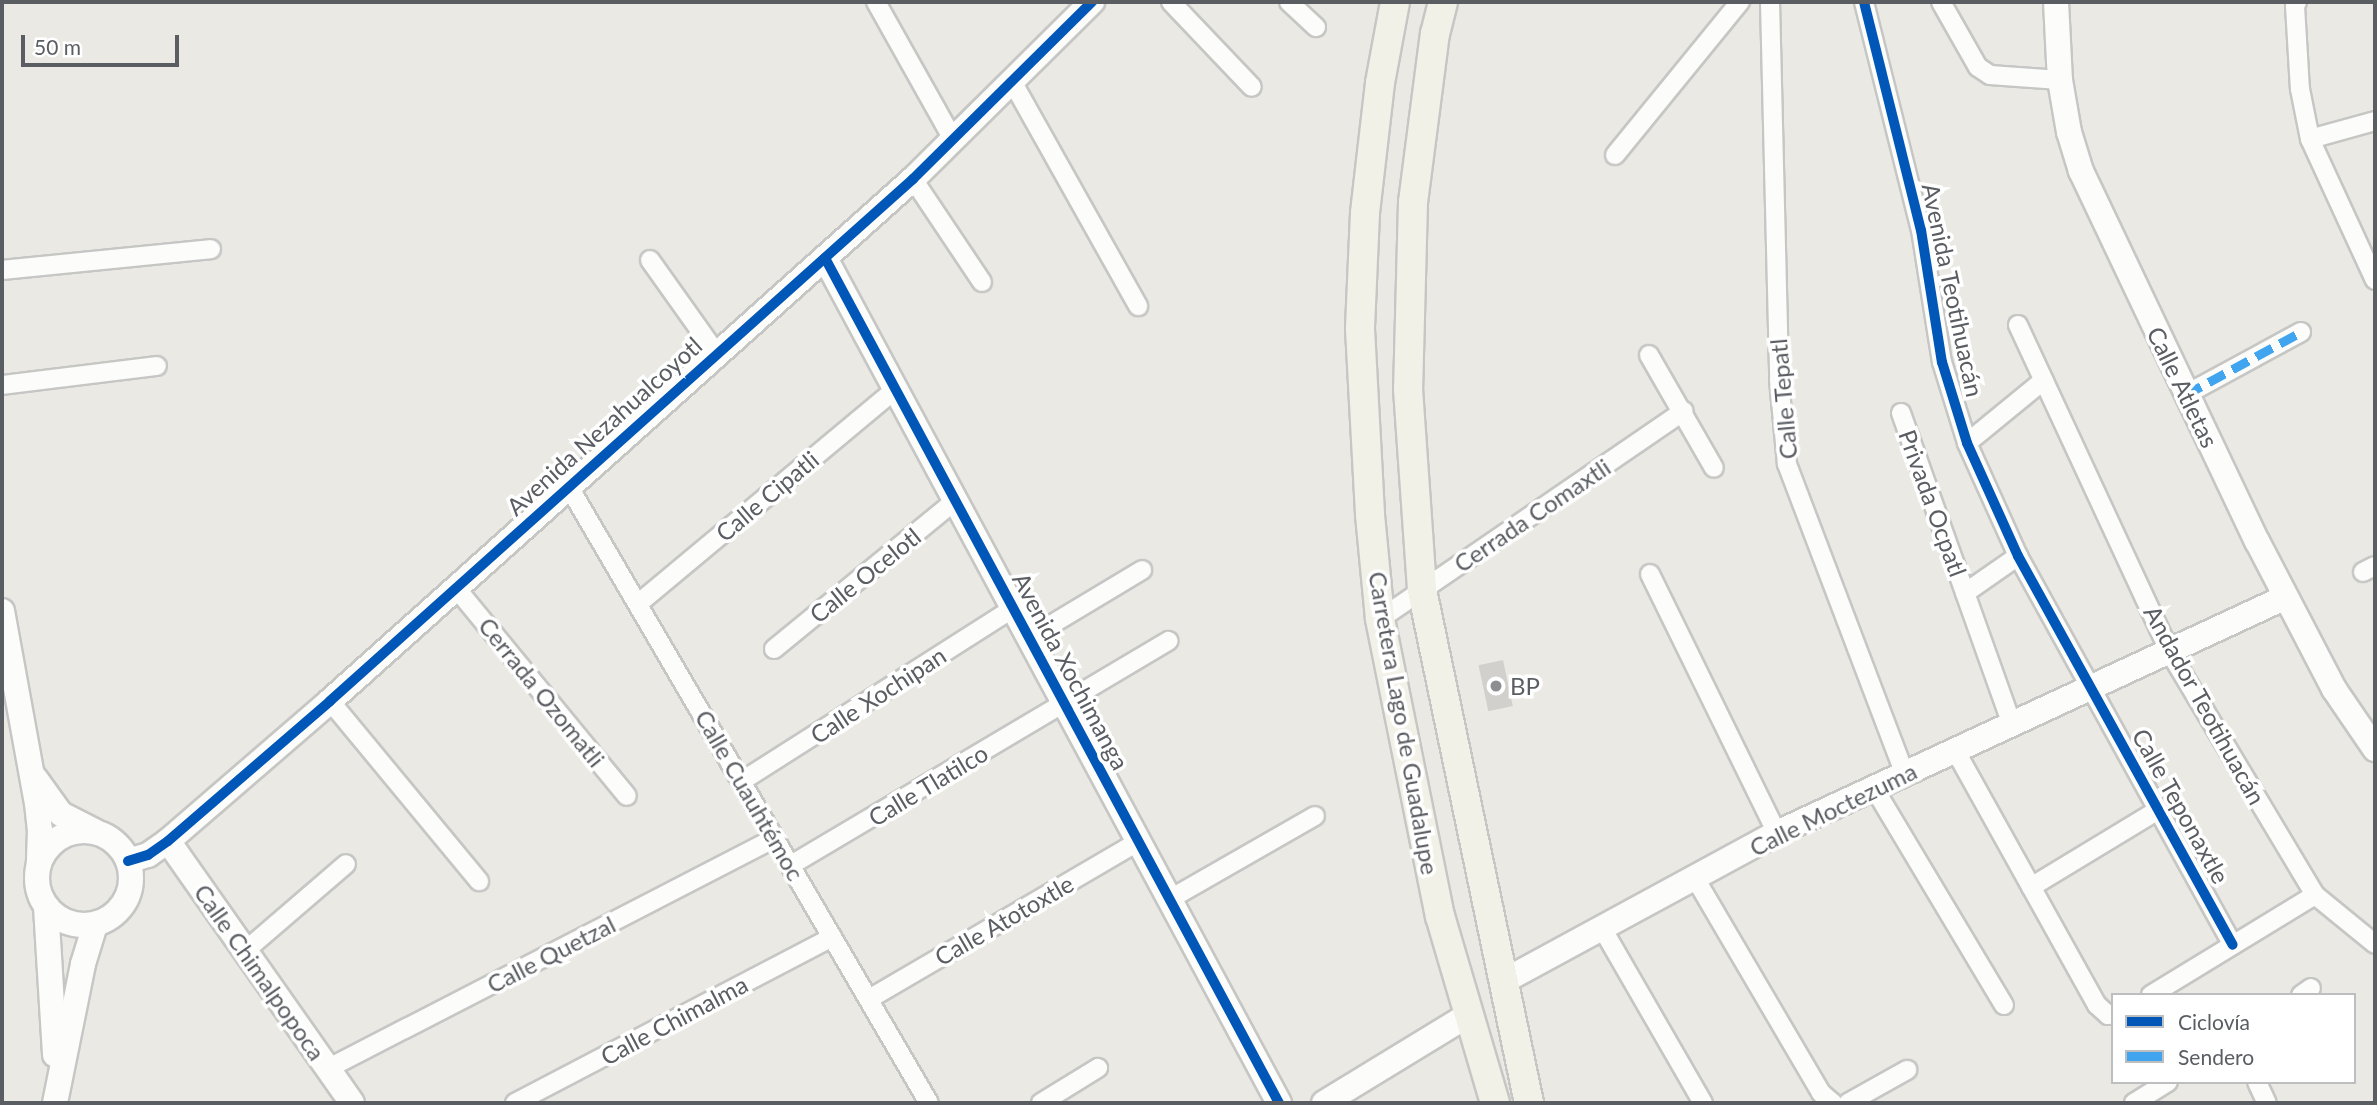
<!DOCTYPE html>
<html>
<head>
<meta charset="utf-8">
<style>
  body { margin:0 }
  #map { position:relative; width:2377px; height:1105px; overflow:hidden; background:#eae9e4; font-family:Lato,sans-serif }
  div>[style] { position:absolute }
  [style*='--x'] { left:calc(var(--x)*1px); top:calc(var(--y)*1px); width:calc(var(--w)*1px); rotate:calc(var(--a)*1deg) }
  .building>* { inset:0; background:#d1d0cd; transform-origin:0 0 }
  .roads { filter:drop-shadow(2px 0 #c6c6c5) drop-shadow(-2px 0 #c6c6c5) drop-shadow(0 2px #c6c6c5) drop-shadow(0 -2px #c6c6c5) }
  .street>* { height:18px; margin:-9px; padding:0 9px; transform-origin:9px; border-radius:9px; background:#fcfcfb }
  .secondary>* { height:24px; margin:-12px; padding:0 12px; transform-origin:12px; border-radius:12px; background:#fcfcfb }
  .secondary>.ring { margin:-12px; padding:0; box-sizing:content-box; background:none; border:24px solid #fcfcfb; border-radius:50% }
  .primary>* { height:28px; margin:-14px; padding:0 14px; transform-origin:14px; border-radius:14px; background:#f2f1e7 }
  .quiet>* { height:9px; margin-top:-4.5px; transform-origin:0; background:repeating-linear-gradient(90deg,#40a5ee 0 18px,transparent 0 27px) }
  .cycleway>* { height:10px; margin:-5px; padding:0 5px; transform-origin:5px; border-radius:5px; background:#0057b8 }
  .dots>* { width:19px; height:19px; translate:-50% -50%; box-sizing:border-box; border:4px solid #fff; border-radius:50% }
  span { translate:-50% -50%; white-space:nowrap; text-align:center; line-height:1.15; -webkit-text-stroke:7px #fff; paint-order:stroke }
  .street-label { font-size:24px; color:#5a5d62 }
  .poi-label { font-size:24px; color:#5a5d62 }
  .left { translate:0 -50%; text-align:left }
  .frame { position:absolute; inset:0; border:4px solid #5a5d62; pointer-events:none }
  .legend { position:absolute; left:2111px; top:993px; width:245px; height:91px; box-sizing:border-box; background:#fff; border:2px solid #bdbec0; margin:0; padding:9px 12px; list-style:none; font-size:21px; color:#5a5d62 }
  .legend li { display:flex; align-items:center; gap:14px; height:35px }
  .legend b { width:35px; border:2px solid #bdbec0 }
  .scale { position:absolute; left:21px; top:35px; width:158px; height:32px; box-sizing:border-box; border:4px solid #5a5d62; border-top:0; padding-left:9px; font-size:21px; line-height:24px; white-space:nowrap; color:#5a5d62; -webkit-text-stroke:5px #fff; paint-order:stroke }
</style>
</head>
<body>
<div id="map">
  <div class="building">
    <div style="left:1503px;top:660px;width:47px;height:25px;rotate:78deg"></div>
  </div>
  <div class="roads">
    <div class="street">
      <div style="--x:876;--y:2;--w:159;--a:60.7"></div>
      <div style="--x:1171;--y:2;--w:117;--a:46.4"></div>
      <div style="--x:1289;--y:2;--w:37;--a:43"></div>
      <div style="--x:1770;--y:2;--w:378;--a:88.6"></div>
      <div style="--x:1779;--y:380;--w:84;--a:84.6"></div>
      <div style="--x:1787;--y:464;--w:332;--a:69.2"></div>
      <div style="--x:1864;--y:2;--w:235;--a:76"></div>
      <div style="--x:1921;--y:230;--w:134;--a:81"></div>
      <div style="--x:1942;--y:362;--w:85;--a:72.8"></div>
      <div style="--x:1967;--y:443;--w:124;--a:65.7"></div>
      <div style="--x:2018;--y:556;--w:444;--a:61.1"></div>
      <div style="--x:1941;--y:2;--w:75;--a:60.4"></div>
      <div style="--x:1978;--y:67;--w:14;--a:34"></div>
      <div style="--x:1990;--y:75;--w:70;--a:4.1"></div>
      <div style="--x:2297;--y:2;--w:4;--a:117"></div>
      <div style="--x:2295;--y:6;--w:83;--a:86.6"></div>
      <div style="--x:2300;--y:89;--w:51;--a:78.7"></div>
      <div style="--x:2310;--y:139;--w:155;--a:65.3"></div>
      <div style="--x:1013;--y:83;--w:256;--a:60.7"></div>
      <div style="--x:2310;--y:139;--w:67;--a:-15.5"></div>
      <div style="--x:1615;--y:155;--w:198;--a:-50.8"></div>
      <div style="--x:913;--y:179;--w:124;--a:56.2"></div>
      <div style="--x:650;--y:260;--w:114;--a:54.6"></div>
      <div style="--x:2;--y:270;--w:210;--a:-5.7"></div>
      <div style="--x:2018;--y:325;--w:359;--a:65.1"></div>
      <div style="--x:2169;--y:651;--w:284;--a:59.1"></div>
      <div style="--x:2315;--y:895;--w:77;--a:39.2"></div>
      <div style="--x:1649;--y:355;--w:130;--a:60.1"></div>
      <div style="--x:2;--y:385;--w:156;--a:-7"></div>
      <div style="--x:2185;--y:395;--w:132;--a:-28.5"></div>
      <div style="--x:1901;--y:413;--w:330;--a:70.4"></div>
      <div style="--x:1967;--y:443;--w:99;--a:-39.3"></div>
      <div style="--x:569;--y:487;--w:713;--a:59.7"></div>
      <div style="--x:2363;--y:572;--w:13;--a:-27"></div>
      <div style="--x:1650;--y:574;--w:288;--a:63.9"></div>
      <div style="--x:456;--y:588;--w:269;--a:50.6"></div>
      <div style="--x:1965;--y:593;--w:65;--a:-34.9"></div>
      <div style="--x:639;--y:603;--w:334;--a:-39.8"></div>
      <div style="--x:1380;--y:619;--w:368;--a:-34.4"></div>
      <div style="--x:1029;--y:638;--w:132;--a:-31"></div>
      <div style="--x:774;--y:649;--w:235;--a:-39.3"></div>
      <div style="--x:330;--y:701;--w:234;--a:50.4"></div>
      <div style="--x:1955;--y:750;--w:292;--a:60.9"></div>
      <div style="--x:2097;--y:1005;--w:15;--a:42"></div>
      <div style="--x:2108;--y:1015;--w:5;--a:-11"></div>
      <div style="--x:742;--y:781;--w:322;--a:-32.5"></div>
      <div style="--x:1874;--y:788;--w:253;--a:59.1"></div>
      <div style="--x:791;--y:865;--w:439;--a:-30.7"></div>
      <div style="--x:1695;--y:878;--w:249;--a:59.6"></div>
      <div style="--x:1821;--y:1093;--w:16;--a:40"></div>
      <div style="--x:2031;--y:887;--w:149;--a:-31.2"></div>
      <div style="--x:1170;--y:899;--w:167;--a:-29.8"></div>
      <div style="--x:1602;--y:928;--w:202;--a:60"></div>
      <div style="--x:245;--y:951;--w:133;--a:-40.7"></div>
      <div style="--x:2151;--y:995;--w:192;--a:-31.4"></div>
      <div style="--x:2301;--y:995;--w:12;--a:-35"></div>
      <div style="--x:869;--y:999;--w:313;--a:-30.3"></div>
      <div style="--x:327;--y:1069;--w:504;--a:-27.28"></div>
      <div style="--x:2257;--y:1082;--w:23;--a:65"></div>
      <div style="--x:515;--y:1103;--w:358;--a:-27.6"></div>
      <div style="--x:1041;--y:1103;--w:67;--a:-31.6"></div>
      <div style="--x:1848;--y:1103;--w:68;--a:-29.2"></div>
      <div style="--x:2134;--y:1103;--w:40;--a:-32"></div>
    </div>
    <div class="secondary">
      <div style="--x:2056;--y:2;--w:78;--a:87.1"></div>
      <div style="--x:2060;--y:80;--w:53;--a:80.2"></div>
      <div style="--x:2069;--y:132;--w:41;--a:72.9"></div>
      <div style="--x:2081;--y:171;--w:410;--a:64.6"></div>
      <div style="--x:2257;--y:541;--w:167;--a:62.5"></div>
      <div style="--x:2334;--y:689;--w:73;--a:55.7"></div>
      <div style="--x:825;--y:258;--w:959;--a:61.75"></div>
      <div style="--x:2;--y:611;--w:195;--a:79.7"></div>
      <div style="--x:37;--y:803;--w:27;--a:84"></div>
      <div style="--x:40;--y:830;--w:34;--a:92"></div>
      <div style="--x:35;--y:778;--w:44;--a:54.2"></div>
      <div style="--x:61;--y:814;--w:38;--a:27"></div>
      <div class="ring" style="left:37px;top:831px;width:70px;height:70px"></div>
      <div style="--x:168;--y:841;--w:320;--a:54.9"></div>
      <div style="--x:128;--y:861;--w:21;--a:-17"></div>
      <div style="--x:148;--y:855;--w:24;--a:-35"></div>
      <div style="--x:168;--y:841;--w:214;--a:-40.8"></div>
      <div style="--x:330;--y:701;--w:783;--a:-41.84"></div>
      <div style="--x:913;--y:179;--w:252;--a:-44.7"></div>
      <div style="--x:46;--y:907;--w:148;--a:86.5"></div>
      <div style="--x:1504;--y:981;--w:311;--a:-28.5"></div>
      <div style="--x:1777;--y:833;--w:549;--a:-24.88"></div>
      <div style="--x:55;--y:1103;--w:142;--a:-78.6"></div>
      <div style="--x:83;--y:964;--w:41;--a:-72.9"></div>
      <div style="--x:1324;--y:1103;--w:169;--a:-31.4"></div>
    </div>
    <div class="primary">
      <div style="--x:1395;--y:2;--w:82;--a:100.5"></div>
      <div style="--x:1380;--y:83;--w:131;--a:96.6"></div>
      <div style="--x:1365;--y:213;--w:116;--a:92.5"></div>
      <div style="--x:1360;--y:329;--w:186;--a:86.9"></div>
      <div style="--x:1370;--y:515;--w:104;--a:84.5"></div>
      <div style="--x:1380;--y:619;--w:303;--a:78.6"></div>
      <div style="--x:1440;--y:916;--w:195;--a:73.6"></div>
      <div style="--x:1443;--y:2;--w:32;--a:104"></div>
      <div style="--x:1435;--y:33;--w:170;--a:97.4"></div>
      <div style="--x:1413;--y:202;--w:187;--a:91.5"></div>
      <div style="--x:1408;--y:389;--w:201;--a:86"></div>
      <div style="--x:1422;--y:590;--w:524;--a:78.22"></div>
    </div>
  </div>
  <div class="quiet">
    <div style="--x:2185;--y:395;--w:132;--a:-28.5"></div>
  </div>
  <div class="cycleway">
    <div style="--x:1864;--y:2;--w:235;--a:76"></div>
    <div style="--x:1921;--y:230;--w:134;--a:81"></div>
    <div style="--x:1942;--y:362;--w:85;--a:72.8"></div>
    <div style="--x:1967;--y:443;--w:124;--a:65.7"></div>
    <div style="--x:2018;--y:556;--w:444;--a:61.1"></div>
    <div style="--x:825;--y:258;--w:959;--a:61.75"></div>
    <div style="--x:128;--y:861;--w:21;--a:-17"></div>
    <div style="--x:148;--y:855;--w:24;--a:-35"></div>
    <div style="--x:168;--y:841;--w:214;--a:-40.8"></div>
    <div style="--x:330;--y:701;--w:783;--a:-41.84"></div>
    <div style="--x:913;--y:179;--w:252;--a:-44.7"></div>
  </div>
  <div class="dots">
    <div style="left:1496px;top:686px;background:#8c8e90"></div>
  </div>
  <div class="street-label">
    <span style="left:1953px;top:290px;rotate:78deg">Avenida Teotihuacán</span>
    <span style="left:2183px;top:387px;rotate:64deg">Calle Atletas</span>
    <span style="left:1783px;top:399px;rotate:-95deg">Calle Tepatl</span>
    <span style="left:604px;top:426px;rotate:-42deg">Avenida Nezahualcoyotl</span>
    <span style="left:767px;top:496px;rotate:-40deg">Calle Cipatli</span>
    <span style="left:1933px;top:503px;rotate:70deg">Privada Ocpatl</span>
    <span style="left:1532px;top:515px;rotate:-34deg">Cerrada Comaxtli</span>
    <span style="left:865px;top:575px;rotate:-39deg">Calle Ocelotl</span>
    <span style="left:1071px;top:671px;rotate:62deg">Avenida Xochimanga</span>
    <span style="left:542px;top:692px;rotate:51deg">Cerrada Ozomatli</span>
    <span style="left:878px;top:695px;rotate:-33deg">Calle Xochipan</span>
    <span style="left:2205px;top:705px;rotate:61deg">Andador Teotihuacán</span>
    <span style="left:1404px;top:723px;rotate:80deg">Carretera Lago de Guadalupe</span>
    <span style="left:928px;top:785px;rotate:-31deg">Calle Tlatilco</span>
    <span style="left:750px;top:795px;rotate:60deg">Calle Cuauhtémoc</span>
    <span style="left:2181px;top:806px;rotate:61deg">Calle Teponaxtle</span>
    <span style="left:1833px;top:809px;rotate:-26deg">Calle Moctezuma</span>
    <span style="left:1004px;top:920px;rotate:-30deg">Calle Atotoxtle</span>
    <span style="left:551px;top:954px;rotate:-27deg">Calle Quetzal</span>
    <span style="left:260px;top:972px;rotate:55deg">Calle Chimalpopoca</span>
    <span style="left:674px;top:1020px;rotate:-28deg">Calle Chimalma</span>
  </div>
  <div class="poi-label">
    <span class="left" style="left:1510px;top:686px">BP</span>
  </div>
  <div class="frame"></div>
  <ul class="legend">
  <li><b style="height:9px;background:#0057b8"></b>Ciclovía</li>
  <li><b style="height:9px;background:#40a5ee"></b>Sendero</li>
  </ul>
  <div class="scale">50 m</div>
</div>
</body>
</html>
